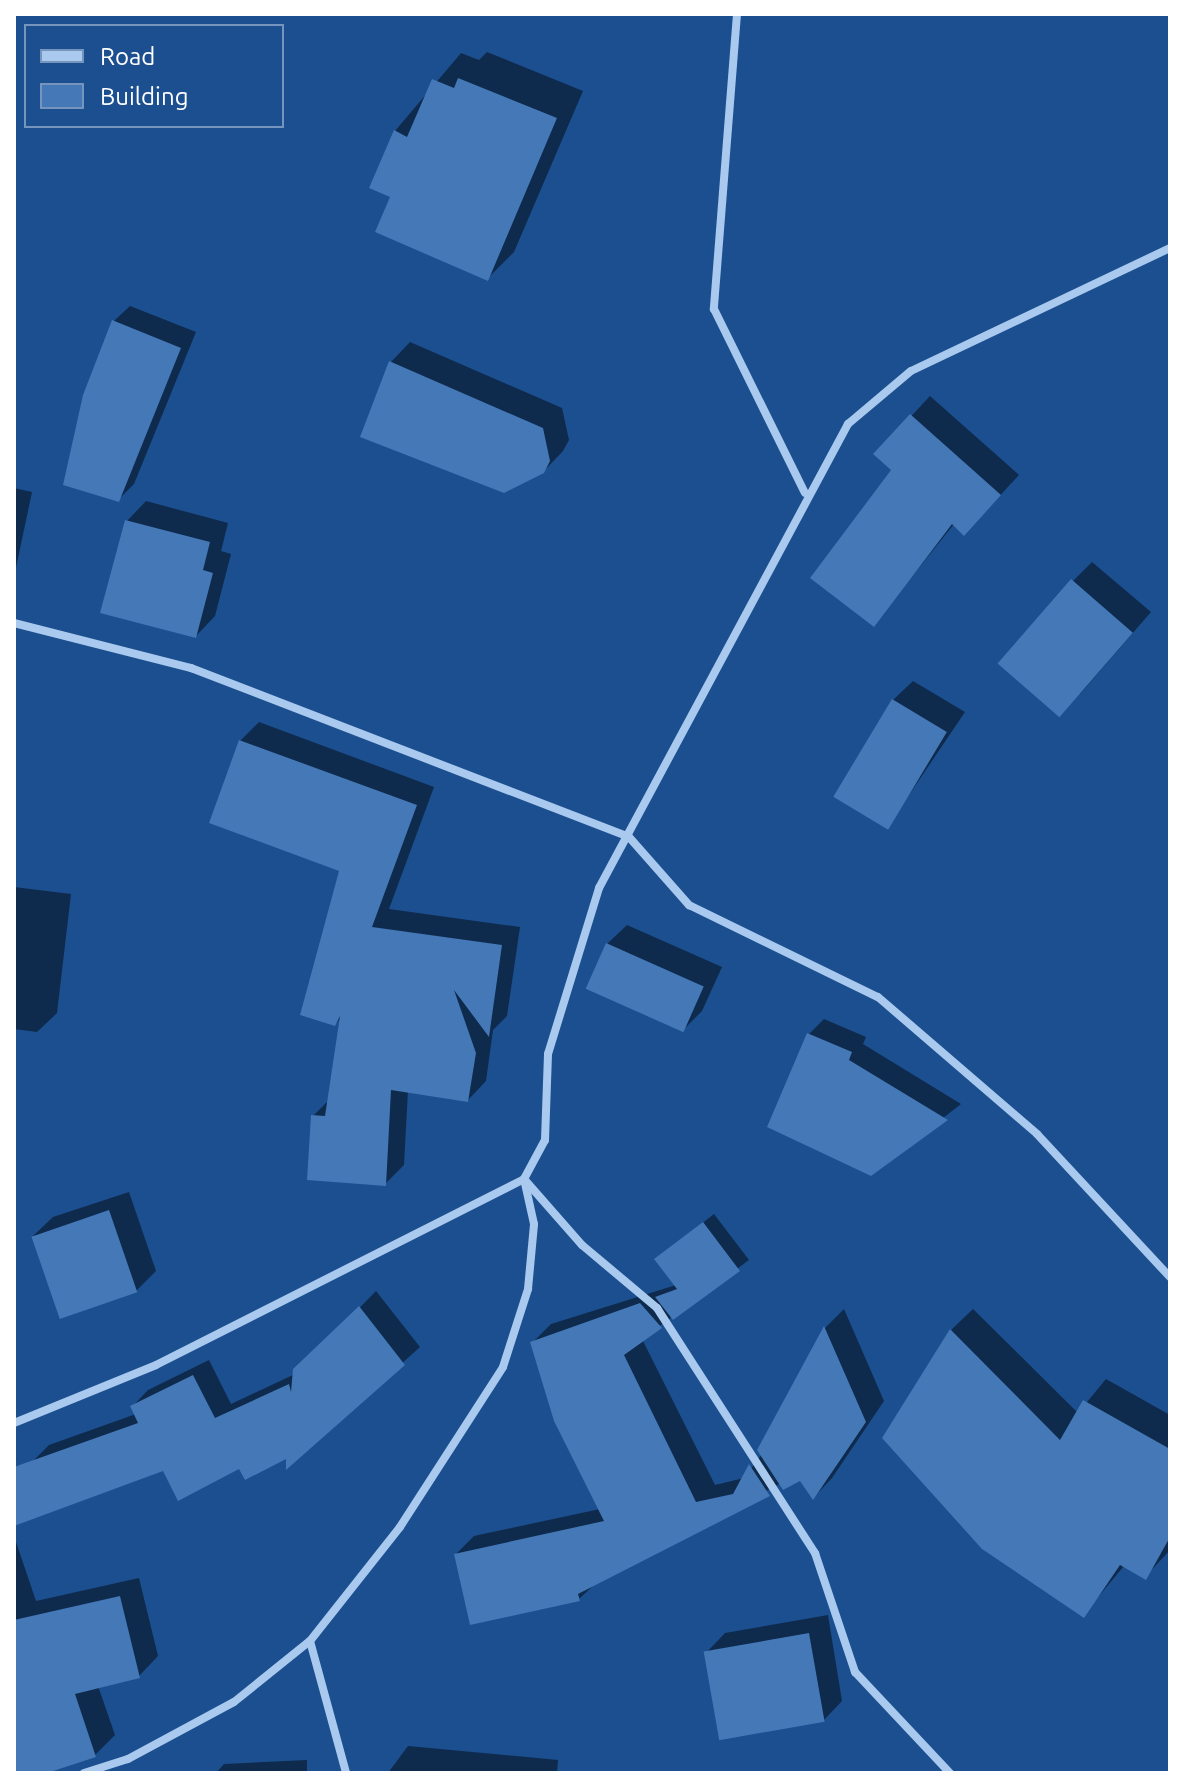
<!DOCTYPE html>
<html>
<head>
<meta charset="utf-8">
<style>
  body { margin:0 }
  #map { position:relative; width:1184px; height:1787px; overflow:hidden; background:#1b4f8f; font-family:Ubuntu,sans-serif }
  div>[style] { position:absolute }
  [style*='--x'] { left:calc(var(--x)*1px); top:calc(var(--y)*1px); width:calc(var(--w)*1px); rotate:calc(var(--a)*1deg) }
  .shadow>* { inset:0; background:#0007 }
  .building>* { inset:0; background:#4478b7; transform-origin:0 0 }
  .minor>* { height:8px; margin:-4px; padding:0 4px; transform-origin:4px; border-radius:4px; background:#a9c9ee }
  span { translate:-50% -50%; white-space:nowrap; text-align:center; line-height:1.15; -webkit-text-stroke:8px #1b4f8f; paint-order:stroke }
  .frame { position:absolute; inset:0; border:16px solid #fff; pointer-events:none }
  .legend { position:absolute; left:24px; top:24px; width:260px; height:104px; box-sizing:border-box; background:#1b4f8f; border:2px solid #7695bc; margin:0; padding:10px 14px; list-style:none; font-size:24px; color:#fff }
  .legend li { display:flex; align-items:center; gap:16px; height:40px }
  .legend b { width:40px; border:2px solid #7695bc }
</style>
</head>
<body>
<div id="map">
  <div class="shadow">
    <div style="clip-path:polygon(487px 52px,583px 91px,514px 252px,487px 279px,393px 196px,395px 131px,461px 53px,479px 60px)"></div>
    <div style="clip-path:polygon(130px 306px,196px 332px,134px 484px,118px 500px,114px 321px)"></div>
    <div style="clip-path:polygon(410px 342px,562px 408px,569px 440px,563px 451px,543px 472px,363px 436px,391px 362px)"></div>
    <div style="clip-path:polygon(930px 396px,1019px 475px,983px 514px,954px 524px,874px 624px,894px 470px,876px 454px)"></div>
    <div style="clip-path:polygon(14px 488px,32px 492px,14px 577px)"></div>
    <div style="clip-path:polygon(146px 501px,228px 523px,221px 551px,231px 554px,215px 616px,196px 636px,127px 521px)"></div>
    <div style="clip-path:polygon(1092px 562px,1151px 612px,1080px 694px,1073px 581px)"></div>
    <div style="clip-path:polygon(913px 681px,965px 712px,888px 826px,893px 700px)"></div>
    <div style="clip-path:polygon(259px 722px,434px 787px,389px 909px,520px 927px,507px 1016px,493px 1030px,486px 1081px,468px 1100px,408px 1090px,404px 1165px,385px 1184px,313px 1116px,329px 1100px,342px 1017px,335px 1024px,342px 869px,240px 741px)"></div>
    <div style="clip-path:polygon(14px 887px,71px 894px,57px 1013px,37px 1032px,14px 1029px)"></div>
    <div style="clip-path:polygon(627px 925px,722px 967px,702px 1011px,683px 1030px,607px 944px)"></div>
    <div style="clip-path:polygon(824px 1019px,866px 1037px,863px 1044px,961px 1104px,871px 1174px,809px 1034px)"></div>
    <div style="clip-path:polygon(129px 1192px,156px 1271px,136px 1291px,33px 1236px,53px 1217px)"></div>
    <div style="clip-path:polygon(714px 1214px,749px 1260px,642px 1339px,715px 1485px,744px 1478px,762px 1454px,825px 1328px,844px 1309px,884px 1401px,832px 1478px,814px 1497px,801px 1478px,781px 1483px,595px 1584px,579px 1599px,456px 1554px,474px 1536px,600px 1509px,532px 1343px,551px 1324px,676px 1285px,657px 1259px)"></div>
    <div style="clip-path:polygon(376px 1291px,420px 1347px,288px 1466px,289px 1456px,240px 1467px,164px 1468px,32px 1462px,49px 1445px,136px 1414px,132px 1407px,148px 1390px,209px 1360px,231px 1404px,295px 1374px)"></div>
    <div style="clip-path:polygon(973px 1309px,1078px 1413px,1106px 1379px,1170px 1415px,1170px 1550px,1145px 1577px,1124px 1566px,1083px 1615px,951px 1330px)"></div>
    <div style="clip-path:polygon(14px 1536px,36px 1601px,139px 1578px,158px 1656px,139px 1676px,98px 1686px,115px 1735px,95px 1755px,40px 1773px,14px 1773px)"></div>
    <div style="clip-path:polygon(828px 1615px,842px 1701px,823px 1721px,706px 1653px,725px 1633px)"></div>
    <div style="clip-path:polygon(408px 1746px,558px 1760px,557px 1773px,388px 1773px)"></div>
    <div style="clip-path:polygon(307px 1760px,307px 1773px,216px 1773px,224px 1764px)"></div>
  </div>
  <div class="building">
    <div style="clip-path:polygon(458px 78px,557px 118px,488px 281px,375px 232px,390px 197px,369px 188px,394px 130px,407px 137px,432px 79px,454px 88px)"></div>
    <div style="clip-path:polygon(112px 320px,181px 348px,119px 502px,63px 485px,83px 395px)"></div>
    <div style="clip-path:polygon(389px 361px,543px 428px,550px 461px,544px 473px,504px 493px,360px 437px)"></div>
    <div style="clip-path:polygon(910px 414px,1001px 495px,964px 536px,952px 524px,874px 627px,810px 578px,891px 470px,873px 454px)"></div>
    <div style="clip-path:polygon(125px 520px,210px 542px,203px 570px,213px 573px,196px 638px,100px 613px)"></div>
    <div style="left:1071px;top:579px;width:82px;height:112px;rotate:41deg"></div>
    <div style="left:892px;top:699px;width:64px;height:114px;rotate:31deg"></div>
    <div style="clip-path:polygon(239px 740px,417px 805px,372px 927px,502px 945px,489px 1037px,454px 990px,476px 1053px,468px 1102px,391px 1090px,386px 1186px,307px 1180px,311px 1115px,325px 1116px,340px 1016px,335px 1026px,300px 1015px,339px 871px,209px 823px)"></div>
    <div style="left:606px;top:943px;width:107px;height:50px;rotate:24deg"></div>
    <div style="clip-path:polygon(807px 1033px,852px 1052px,849px 1060px,948px 1120px,871px 1176px,767px 1127px)"></div>
    <div style="left:109px;top:1210px;width:87px;height:82px;rotate:71deg"></div>
    <div style="clip-path:polygon(703px 1222px,740px 1271px,673px 1320px,655px 1297px,677px 1289px,654px 1259px)"></div>
    <div style="clip-path:polygon(640px 1303px,662px 1328px,624px 1355px,696px 1502px,733px 1494px,749px 1464px,770px 1496px,578px 1594px,580px 1601px,470px 1625px,454px 1554px,604px 1521px,554px 1421px,530px 1342px)"></div>
    <div style="clip-path:polygon(359px 1306px,405px 1365px,286px 1470px,286px 1459px,245px 1480px,239px 1469px,178px 1501px,163px 1471px,14px 1526px,14px 1467px,138px 1423px,130px 1406px,193px 1375px,215px 1418px,289px 1384px,291px 1392px,293px 1369px)"></div>
    <div style="clip-path:polygon(824px 1326px,866px 1422px,813px 1500px,800px 1481px,783px 1490px,757px 1450px)"></div>
    <div style="clip-path:polygon(950px 1329px,1060px 1440px,1083px 1400px,1170px 1449px,1170px 1537px,1146px 1580px,1120px 1565px,1084px 1618px,982px 1549px,882px 1438px)"></div>
    <div style="clip-path:polygon(120px 1596px,140px 1678px,75px 1694px,96px 1757px,47px 1773px,14px 1773px,14px 1620px)"></div>
    <div style="left:809px;top:1633px;width:90px;height:107px;rotate:80deg"></div>
  </div>
  <div class="minor">
    <div style="--x:737;--y:14;--w:296;--a:94.5"></div>
    <div style="--x:714;--y:309;--w:205;--a:63.7"></div>
    <div style="--x:14;--y:623;--w:183;--a:14.3"></div>
    <div style="--x:191;--y:668;--w:469;--a:21.1"></div>
    <div style="--x:629;--y:837;--w:91;--a:48.6"></div>
    <div style="--x:689;--y:905;--w:210;--a:26"></div>
    <div style="--x:878;--y:997;--w:210;--a:40.7"></div>
    <div style="--x:1037;--y:1134;--w:195;--a:47.1"></div>
    <div style="--x:524;--y:1179;--w:88;--a:48.7"></div>
    <div style="--x:582;--y:1245;--w:98;--a:40"></div>
    <div style="--x:657;--y:1308;--w:292;--a:57.2"></div>
    <div style="--x:815;--y:1553;--w:126;--a:71.4"></div>
    <div style="--x:855;--y:1672;--w:139;--a:46.8"></div>
    <div style="--x:14;--y:1423;--w:153;--a:-22.2"></div>
    <div style="--x:156;--y:1365;--w:412;--a:-26.8"></div>
    <div style="--x:524;--y:1179;--w:44;--a:-61.7"></div>
    <div style="--x:545;--y:1140;--w:86;--a:-88"></div>
    <div style="--x:548;--y:1054;--w:174;--a:-72.9"></div>
    <div style="--x:599;--y:888;--w:527;--a:-61.78"></div>
    <div style="--x:848;--y:424;--w:82;--a:-40.1"></div>
    <div style="--x:911;--y:371;--w:287;--a:-25.4"></div>
    <div style="--x:310;--y:1641;--w:137;--a:74.7"></div>
    <div style="--x:84;--y:1773;--w:46;--a:-17.7"></div>
    <div style="--x:128;--y:1759;--w:120;--a:-28.3"></div>
    <div style="--x:234;--y:1702;--w:97;--a:-38.8"></div>
    <div style="--x:310;--y:1641;--w:145;--a:-51.7"></div>
    <div style="--x:400;--y:1527;--w:190;--a:-57.2"></div>
    <div style="--x:503;--y:1367;--w:82;--a:-72.2"></div>
    <div style="--x:528;--y:1289;--w:65;--a:-84.7"></div>
    <div style="--x:534;--y:1224;--w:46;--a:-102.5"></div>
  </div>
  <div class="frame"></div>
  <ul class="legend">
  <li><b style="height:10px;background:#a9c9ee"></b>Road</li>
  <li><b style="height:22px;background:#4478b7"></b>Building</li>
  </ul>
</div>
</body>
</html>
